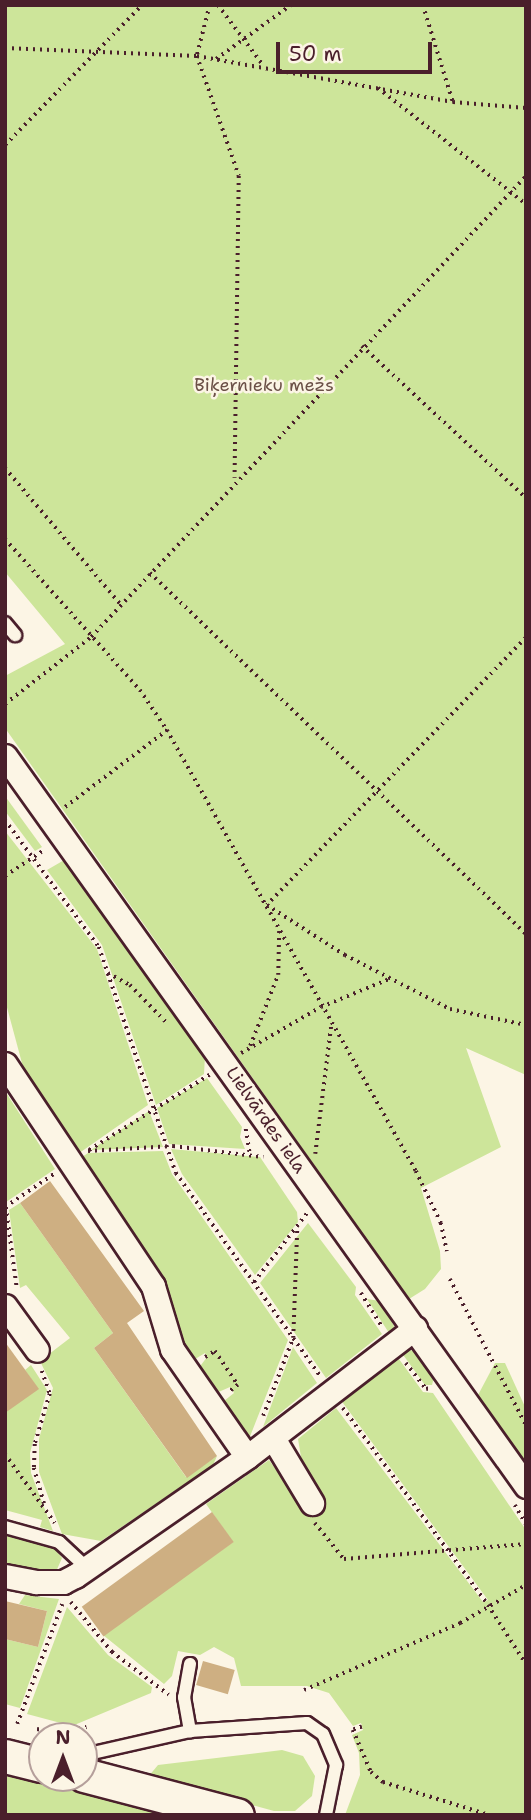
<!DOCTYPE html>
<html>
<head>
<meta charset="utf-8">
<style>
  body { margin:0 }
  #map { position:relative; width:531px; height:1820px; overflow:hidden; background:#fcf5e5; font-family:"Shantell Sans",sans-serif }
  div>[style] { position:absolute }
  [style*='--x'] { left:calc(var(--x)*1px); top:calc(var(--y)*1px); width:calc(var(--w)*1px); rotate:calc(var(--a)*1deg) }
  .green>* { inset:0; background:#cde59a }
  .building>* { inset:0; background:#ceaf82; transform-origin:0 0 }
  .path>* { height:3.5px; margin-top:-1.75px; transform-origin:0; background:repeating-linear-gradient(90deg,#4a1f2b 0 2px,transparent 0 7px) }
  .roads { filter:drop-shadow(2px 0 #4a1f2b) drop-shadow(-2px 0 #4a1f2b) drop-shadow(0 2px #4a1f2b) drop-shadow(0 -2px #4a1f2b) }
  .lane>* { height:12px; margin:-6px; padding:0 6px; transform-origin:6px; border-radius:6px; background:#fcf5e5 }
  .street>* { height:23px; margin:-11.5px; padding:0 11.5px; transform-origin:11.5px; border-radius:11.5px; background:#fcf5e5 }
  .secondary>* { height:33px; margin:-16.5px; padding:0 16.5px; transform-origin:16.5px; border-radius:16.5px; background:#fcf5e5 }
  span { translate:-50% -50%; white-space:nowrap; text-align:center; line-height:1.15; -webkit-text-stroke:5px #fcf5e5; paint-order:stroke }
  .park-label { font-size:18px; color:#6b5047 }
  .street-label { font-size:18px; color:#4a1f2b }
  .frame { position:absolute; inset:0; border:7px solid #4a1f2b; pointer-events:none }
  .north { position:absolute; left:28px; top:1722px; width:70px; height:70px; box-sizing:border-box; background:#fcf5e5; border:2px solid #b59f9b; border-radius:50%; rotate:0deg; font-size:19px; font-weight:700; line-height:28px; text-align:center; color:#4a1f2b }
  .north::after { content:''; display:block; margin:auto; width:24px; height:32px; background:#4a1f2b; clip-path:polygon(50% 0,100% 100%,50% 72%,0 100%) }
  .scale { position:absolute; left:276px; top:42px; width:156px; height:32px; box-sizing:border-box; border:4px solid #4a1f2b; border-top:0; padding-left:9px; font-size:21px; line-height:24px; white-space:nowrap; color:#4a1f2b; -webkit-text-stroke:5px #fcf5e5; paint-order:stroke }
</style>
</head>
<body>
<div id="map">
  <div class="green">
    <div style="clip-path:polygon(5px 5px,526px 5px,526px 1075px,466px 1048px,501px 1147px,421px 1188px,440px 1251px,441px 1269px,425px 1289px,409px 1299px,5px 728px,5px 676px,65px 644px,5px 572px)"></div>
    <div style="clip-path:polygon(5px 796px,42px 847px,35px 851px,5px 811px)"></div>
    <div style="clip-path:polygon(5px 831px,97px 949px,148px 1105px,75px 1156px,26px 1078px,5px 1000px)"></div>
    <div style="clip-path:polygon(66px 859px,205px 1056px,204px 1074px,156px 1105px,102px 945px,47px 870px)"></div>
    <div style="clip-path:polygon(207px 1078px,242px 1127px,240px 1137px,245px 1149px,169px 1144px,157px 1108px)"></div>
    <div style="clip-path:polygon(5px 1091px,55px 1169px,6px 1202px,5px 1202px)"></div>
    <div style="clip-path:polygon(149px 1111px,163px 1147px,91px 1150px)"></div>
    <div style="clip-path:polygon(171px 1149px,260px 1157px,297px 1212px,298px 1222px,255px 1275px,182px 1174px)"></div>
    <div style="clip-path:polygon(163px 1151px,172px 1174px,288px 1340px,249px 1439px,224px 1401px,234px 1393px,230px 1387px,214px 1394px,198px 1369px,207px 1357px,205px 1353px,192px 1361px,176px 1323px,79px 1159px,88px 1153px)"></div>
    <div style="clip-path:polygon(20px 1203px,113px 1333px,94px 1348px,186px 1477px,217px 1456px,213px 1465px,101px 1541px,62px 1534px,39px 1472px,39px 1439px,53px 1388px,40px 1361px,70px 1338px,26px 1285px,20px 1288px,9px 1210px)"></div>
    <div style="clip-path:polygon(308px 1223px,356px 1287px,355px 1295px,382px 1334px,326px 1378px,260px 1283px)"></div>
    <div style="clip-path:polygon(367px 1299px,380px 1301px,394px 1326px,391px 1336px)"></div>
    <div style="clip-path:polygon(293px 1347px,317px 1383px,263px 1427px)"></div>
    <div style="clip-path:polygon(407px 1349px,416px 1352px,434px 1377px,432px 1385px,425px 1385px,401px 1352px)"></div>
    <div style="clip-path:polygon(396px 1355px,423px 1392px,433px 1393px,526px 1530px,526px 1815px,345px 1815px,360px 1775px,359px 1753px,352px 1735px,363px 1730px,361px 1723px,353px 1726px,329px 1693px,307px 1686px,241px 1686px,234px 1658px,214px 1647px,200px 1655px,178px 1651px,172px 1676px,164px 1684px,103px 1635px,233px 1542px,206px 1504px,269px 1460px,303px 1508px,321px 1495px,301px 1457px,298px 1439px,336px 1408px,483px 1602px,488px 1600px,343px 1403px,341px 1398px)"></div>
    <div style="clip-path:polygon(495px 1363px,505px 1363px,526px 1409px,526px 1466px,478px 1395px)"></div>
    <div style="clip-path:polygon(31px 1365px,47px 1390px,30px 1453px,31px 1473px,53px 1531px,40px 1527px,42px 1520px,5px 1510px,5px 1406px,38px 1389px,25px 1370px)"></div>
    <div style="clip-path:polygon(5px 1531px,53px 1546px,62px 1558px,55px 1574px,5px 1567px)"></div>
    <div style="clip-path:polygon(25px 1595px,59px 1599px,20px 1708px,5px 1704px,5px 1639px,38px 1647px,47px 1611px,19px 1604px)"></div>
    <div style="clip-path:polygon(67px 1607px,108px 1655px,152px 1687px,151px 1693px,72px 1726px,27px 1714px)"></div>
    <div style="clip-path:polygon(282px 1750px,303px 1756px,315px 1776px,312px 1796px,295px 1811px,274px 1811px,148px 1777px,158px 1765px)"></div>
    <div style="clip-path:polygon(5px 1772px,25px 1777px,173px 1815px,5px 1815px)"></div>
  </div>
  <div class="building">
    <div style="clip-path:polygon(50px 1181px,144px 1311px,127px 1323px,217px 1456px,187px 1478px,94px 1348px,113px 1333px,20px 1203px)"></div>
    <div style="clip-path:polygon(5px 1342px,39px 1389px,5px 1413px)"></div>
    <div style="left:212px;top:1512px;width:37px;height:161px;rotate:54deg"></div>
    <div style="clip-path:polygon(5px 1601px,47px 1611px,38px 1647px,5px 1639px)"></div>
    <div style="left:203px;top:1661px;width:33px;height:25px;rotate:16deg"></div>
  </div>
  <div class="path">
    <div style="--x:210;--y:5;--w:53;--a:104.3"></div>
    <div style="--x:197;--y:56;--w:127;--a:70.7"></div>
    <div style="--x:239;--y:176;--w:302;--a:90.8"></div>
    <div style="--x:218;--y:5;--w:75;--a:53.1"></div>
    <div style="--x:423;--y:5;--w:102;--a:72.8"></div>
    <div style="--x:5;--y:48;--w:192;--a:2.4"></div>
    <div style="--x:197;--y:56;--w:260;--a:10.2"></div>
    <div style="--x:453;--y:102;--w:73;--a:4.7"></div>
    <div style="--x:216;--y:59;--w:92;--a:-35.8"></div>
    <div style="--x:378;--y:88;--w:188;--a:38.1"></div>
    <div style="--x:5;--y:145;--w:196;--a:-45.6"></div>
    <div style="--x:362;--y:346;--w:224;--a:42.8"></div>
    <div style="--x:5;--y:468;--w:180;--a:49.7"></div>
    <div style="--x:5;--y:539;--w:203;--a:48.2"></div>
    <div style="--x:140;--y:690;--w:48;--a:56"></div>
    <div style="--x:167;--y:730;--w:506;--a:60.55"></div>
    <div style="--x:416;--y:1171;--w:58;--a:64.3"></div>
    <div style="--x:441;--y:1223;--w:29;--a:78"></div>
    <div style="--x:150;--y:573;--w:521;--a:43.83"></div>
    <div style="--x:526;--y:638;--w:372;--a:134.1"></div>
    <div style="--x:267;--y:905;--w:93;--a:32.7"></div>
    <div style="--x:345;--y:955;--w:118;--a:27.2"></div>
    <div style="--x:450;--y:1009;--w:78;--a:11.9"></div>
    <div style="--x:5;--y:704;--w:109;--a:-37.9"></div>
    <div style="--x:91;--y:637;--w:634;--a:-46.66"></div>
    <div style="--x:65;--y:807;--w:128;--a:-37"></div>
    <div style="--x:5;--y:820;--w:158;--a:53.5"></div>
    <div style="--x:99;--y:947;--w:239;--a:71.2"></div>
    <div style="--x:176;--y:1173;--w:249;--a:54.6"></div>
    <div style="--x:5;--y:876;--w:47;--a:-33.7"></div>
    <div style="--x:108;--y:973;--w:25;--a:29"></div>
    <div style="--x:130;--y:985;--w:52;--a:45.8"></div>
    <div style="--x:250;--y:1046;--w:76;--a:-68.5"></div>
    <div style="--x:278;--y:975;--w:46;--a:-88.8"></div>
    <div style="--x:241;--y:1053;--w:92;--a:-29.9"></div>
    <div style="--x:321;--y:1007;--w:74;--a:-22.4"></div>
    <div style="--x:246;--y:1129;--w:25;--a:81"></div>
    <div style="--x:89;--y:1150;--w:142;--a:-32"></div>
    <div style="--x:88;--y:1151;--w:85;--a:-3.4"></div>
    <div style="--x:173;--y:1146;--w:91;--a:7"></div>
    <div style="--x:315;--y:1154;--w:129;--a:-82.9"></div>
    <div style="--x:5;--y:1207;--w:59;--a:-34"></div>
    <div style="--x:6;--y:1207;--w:82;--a:82.3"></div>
    <div style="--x:450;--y:1279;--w:165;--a:62.5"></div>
    <div style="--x:254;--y:1282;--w:87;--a:-52.5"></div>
    <div style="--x:361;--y:1293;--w:40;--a:58"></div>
    <div style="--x:205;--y:1357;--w:12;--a:-31"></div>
    <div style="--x:215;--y:1351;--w:41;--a:55.9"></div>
    <div style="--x:238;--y:1385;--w:11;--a:142"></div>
    <div style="--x:406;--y:1363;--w:33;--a:52"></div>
    <div style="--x:426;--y:1389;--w:4;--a:-14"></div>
    <div style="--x:42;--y:1371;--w:24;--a:71"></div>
    <div style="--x:50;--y:1394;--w:52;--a:106.7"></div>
    <div style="--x:35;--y:1444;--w:24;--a:92"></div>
    <div style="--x:34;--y:1468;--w:37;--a:74"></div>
    <div style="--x:343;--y:1408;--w:245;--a:53.6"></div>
    <div style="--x:488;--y:1605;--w:70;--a:57.2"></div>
    <div style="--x:263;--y:1416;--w:84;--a:-69"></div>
    <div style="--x:293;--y:1338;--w:108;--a:-87.9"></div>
    <div style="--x:5;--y:1454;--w:85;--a:54.1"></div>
    <div style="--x:515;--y:1505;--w:22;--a:60"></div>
    <div style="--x:315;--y:1523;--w:46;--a:51.1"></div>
    <div style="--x:344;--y:1559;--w:183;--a:-4.7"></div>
    <div style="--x:71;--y:1602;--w:65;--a:50.6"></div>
    <div style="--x:112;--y:1652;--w:71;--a:37"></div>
    <div style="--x:304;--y:1690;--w:170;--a:-23.2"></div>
    <div style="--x:460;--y:1623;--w:76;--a:-29.9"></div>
    <div style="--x:17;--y:1724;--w:128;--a:-69.4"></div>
    <div style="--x:362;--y:1727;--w:9;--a:162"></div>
    <div style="--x:353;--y:1730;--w:46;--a:66.8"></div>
    <div style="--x:371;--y:1772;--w:16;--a:40"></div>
    <div style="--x:383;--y:1782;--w:111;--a:17.3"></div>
    <div style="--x:37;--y:1729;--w:21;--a:11"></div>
    <div style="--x:58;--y:1733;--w:29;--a:-12"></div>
  </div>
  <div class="roads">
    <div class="lane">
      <div style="--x:5;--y:623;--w:16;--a:50"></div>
      <div style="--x:5;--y:1527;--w:56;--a:15.5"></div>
      <div style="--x:59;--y:1542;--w:37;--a:43"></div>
      <div style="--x:190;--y:1664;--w:34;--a:100"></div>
      <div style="--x:184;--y:1697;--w:35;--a:80"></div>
      <div style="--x:84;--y:1755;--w:109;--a:-12.8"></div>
      <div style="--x:190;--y:1731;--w:117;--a:-3.9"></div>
      <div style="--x:307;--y:1723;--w:19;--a:35"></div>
      <div style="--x:323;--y:1734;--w:34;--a:67"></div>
      <div style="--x:336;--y:1765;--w:51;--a:101.3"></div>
    </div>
    <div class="street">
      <div style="--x:5;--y:756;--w:897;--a:54.48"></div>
      <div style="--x:5;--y:1064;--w:267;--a:56.3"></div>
      <div style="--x:153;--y:1286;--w:66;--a:73.2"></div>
      <div style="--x:172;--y:1349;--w:131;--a:55.2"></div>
      <div style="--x:5;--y:1306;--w:54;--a:54"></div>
      <div style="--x:273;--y:1438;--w:76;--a:59"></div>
      <div style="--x:5;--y:1576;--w:32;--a:11"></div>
      <div style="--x:36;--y:1582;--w:27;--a:0"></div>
      <div style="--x:63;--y:1582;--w:13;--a:-27"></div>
      <div style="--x:75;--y:1576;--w:209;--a:-34.7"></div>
      <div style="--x:247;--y:1457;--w:212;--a:-37.5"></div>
    </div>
    <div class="secondary">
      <div style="--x:5;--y:1756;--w:38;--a:14"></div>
      <div style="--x:84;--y:1775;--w:158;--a:14.7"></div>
    </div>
  </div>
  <div class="park-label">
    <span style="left:264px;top:385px">Biķernieku mežs</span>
  </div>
  <div class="street-label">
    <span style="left:266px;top:1120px;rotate:55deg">Lielvārdes iela</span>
  </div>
  <div class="frame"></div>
  <div class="north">N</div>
  <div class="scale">50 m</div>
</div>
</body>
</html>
